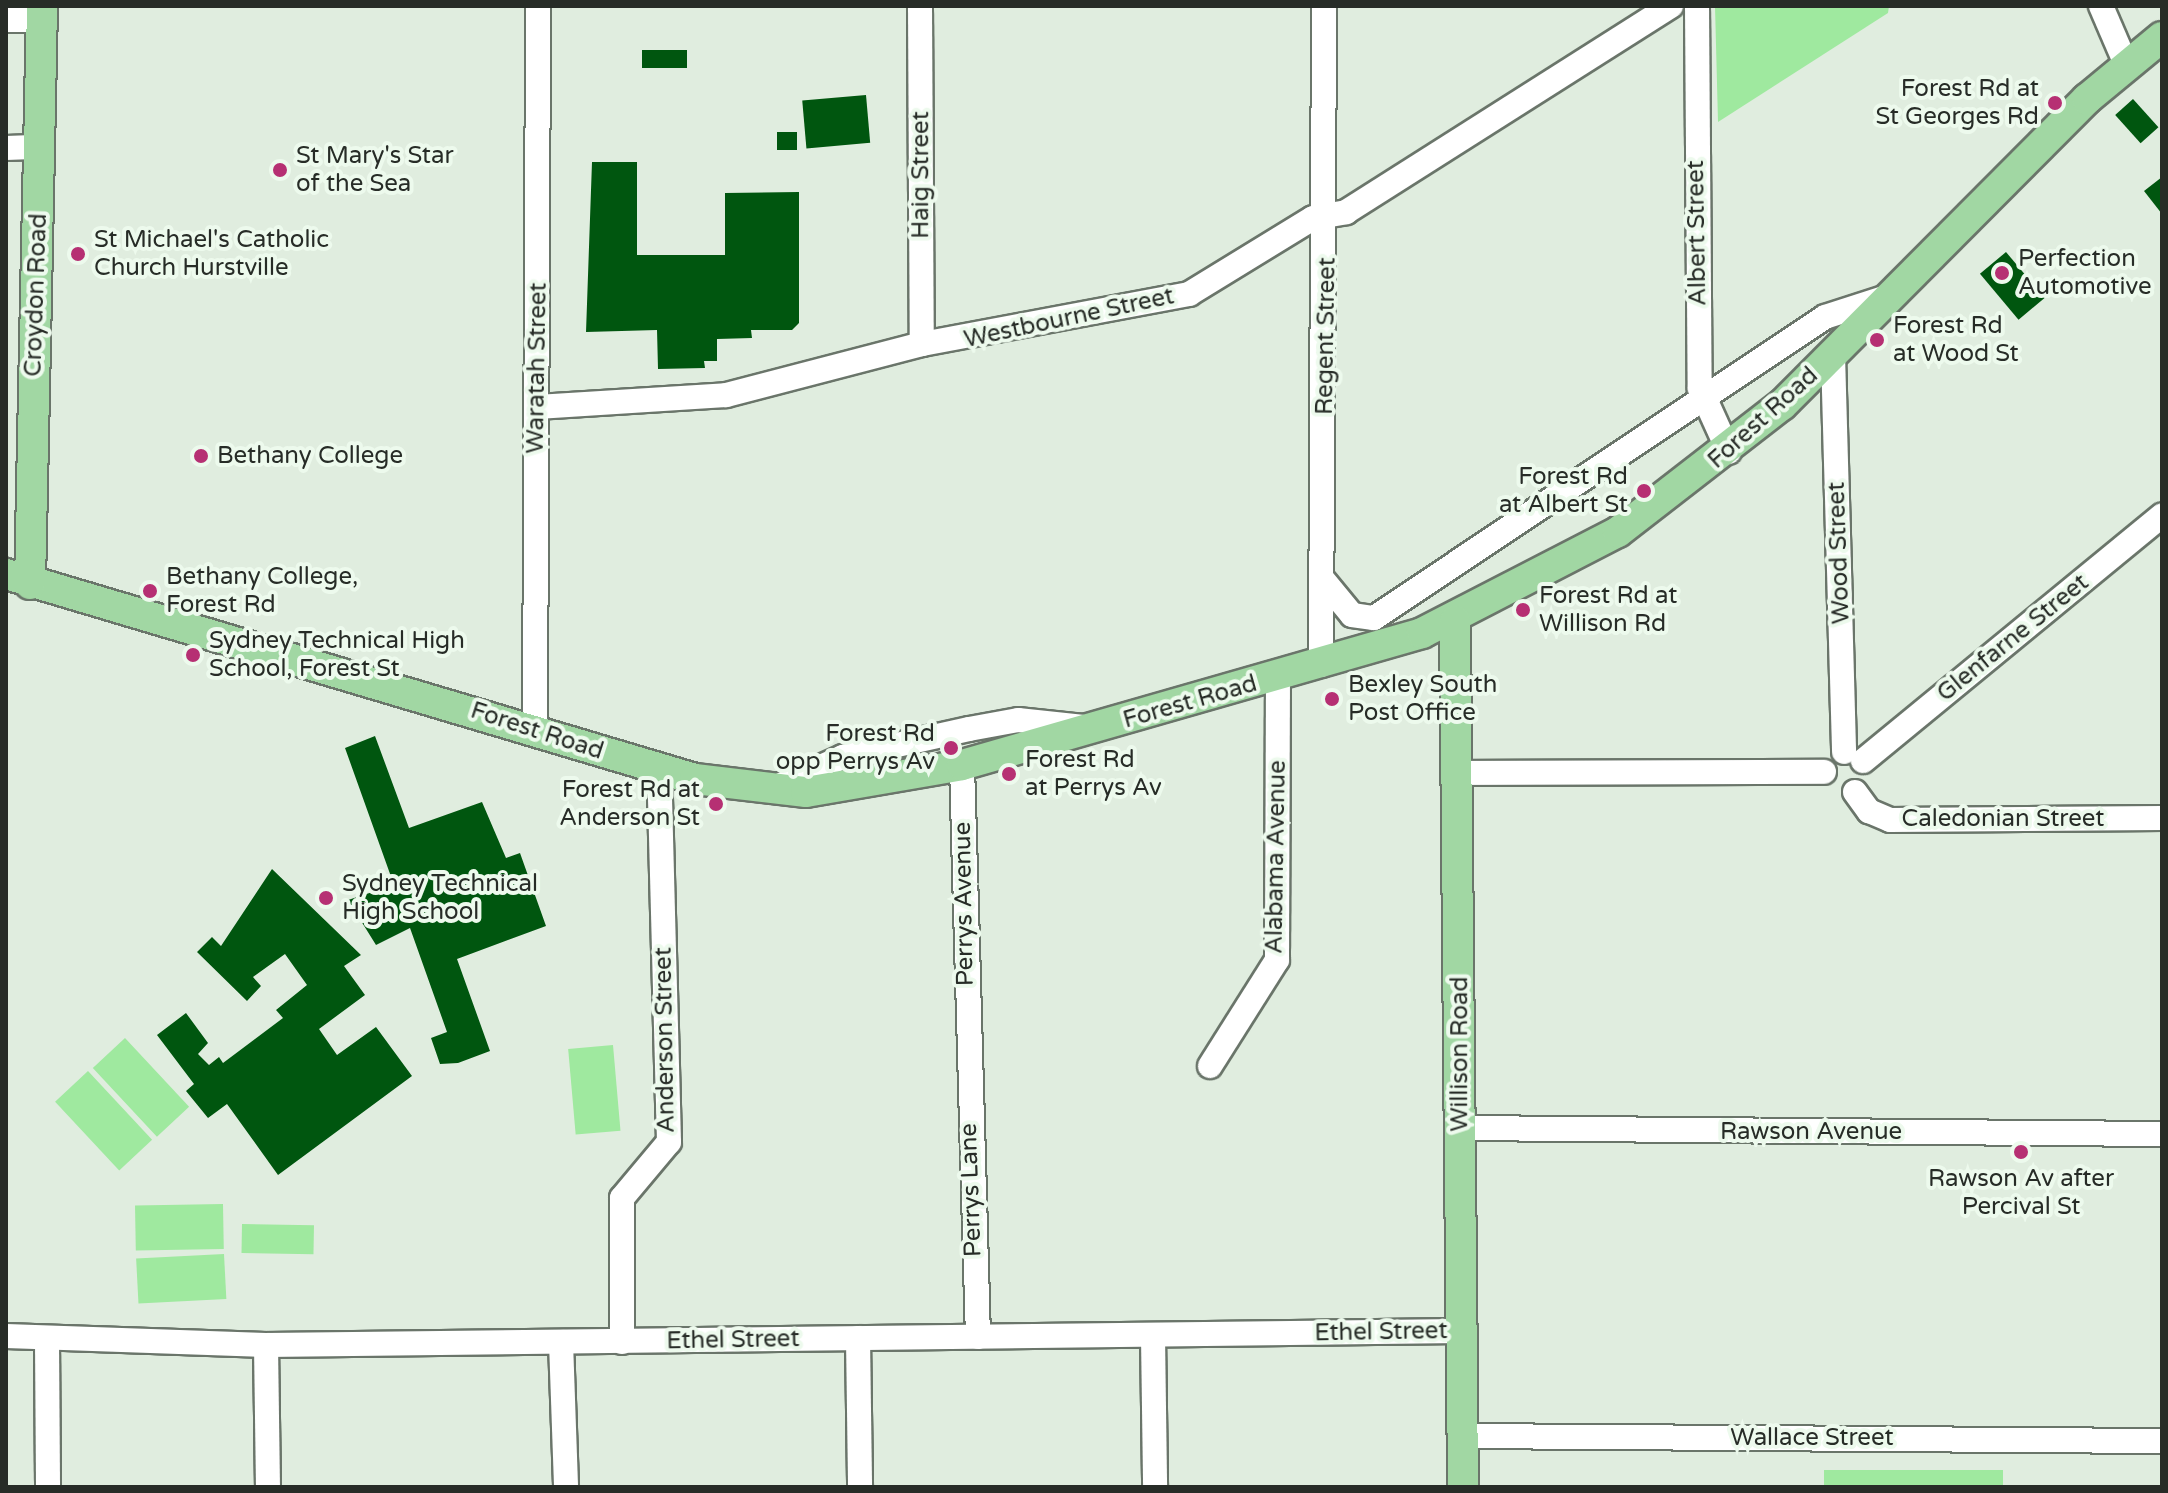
<!DOCTYPE html>
<html>
<head>
<meta charset="utf-8">
<style>
  body { margin:0 }
  #map { position:relative; width:2168px; height:1493px; overflow:hidden; background:#e0eddf; font-family:"Varela Round",sans-serif }
  div>[style] { position:absolute }
  [style*='--x'] { left:calc(var(--x)*1px); top:calc(var(--y)*1px); width:calc(var(--w)*1px); rotate:calc(var(--a)*1deg) }
  .green>* { inset:0; background:#9fe99f; transform-origin:0 0 }
  .building>* { inset:0; background:#00560f; transform-origin:0 0 }
  .roads { filter:drop-shadow(2px 0 #6a756a) drop-shadow(-2px 0 #6a756a) drop-shadow(0 2px #6a756a) drop-shadow(0 -2px #6a756a) }
  .minor>* { height:24px; margin:-12px; padding:0 12px; transform-origin:12px; border-radius:12px; background:#fff }
  .major>* { height:30px; margin:-15px; padding:0 15px; transform-origin:15px; border-radius:15px; background:#a1d7a3 }
  .dots>* { width:22px; height:22px; translate:-50% -50%; box-sizing:border-box; border:4px solid #edfaed; border-radius:50% }
  span { translate:-50% -50%; white-space:nowrap; text-align:center; line-height:1.15; -webkit-text-stroke:8px #edfaed; paint-order:stroke }
  .poi-label { font-size:24px; color:#272c27 }
  .right { translate:-100% -50%; text-align:right }
  .left { translate:0 -50%; text-align:left }
  .street-label { font-size:24px; color:#272c27 }
  .frame { position:absolute; inset:0; border:8px solid #272c27; pointer-events:none }
</style>
</head>
<body>
<div id="map">
  <div class="green">
    <div style="clip-path:polygon(1889px 6px,1888px 13px,1718px 122px,1715px 6px)"></div>
    <div style="left:125px;top:1038px;width:94px;height:44px;rotate:47deg"></div>
    <div style="left:613px;top:1045px;width:86px;height:45px;rotate:85deg"></div>
    <div style="left:88px;top:1071px;width:94px;height:45px;rotate:47deg"></div>
    <div style="left:223px;top:1204px;width:45px;height:88px;rotate:89deg"></div>
    <div style="left:242px;top:1224px;width:72px;height:29px;rotate:1deg"></div>
    <div style="left:224px;top:1254px;width:45px;height:88px;rotate:87deg"></div>
    <div style="left:1824px;top:1470px;width:179px;height:17px"></div>
  </div>
  <div class="building">
    <div style="left:687px;top:50px;width:18px;height:45px;rotate:90deg"></div>
    <div style="left:866px;top:95px;width:48px;height:64px;rotate:85deg"></div>
    <div style="left:2133px;top:99px;width:38px;height:24px;rotate:48deg"></div>
    <div style="left:777px;top:132px;width:20px;height:18px"></div>
    <div style="clip-path:polygon(592px 162px,637px 162px,637px 255px,725px 255px,725px 193px,799px 192px,799px 323px,792px 330px,751px 330px,752px 338px,717px 339px,717px 361px,704px 361px,705px 368px,658px 369px,657px 330px,586px 332px)"></div>
    <div style="clip-path:polygon(2162px 177px,2162px 214px,2144px 191px)"></div>
    <div style="left:2006px;top:252px;width:60px;height:34px;rotate:50deg"></div>
    <div style="clip-path:polygon(375px 736px,409px 828px,482px 802px,506px 858px,520px 853px,546px 926px,457px 959px,490px 1051px,458px 1063px,440px 1064px,431px 1038px,447px 1032px,410px 928px,376px 945px,348px 900px,394px 885px,345px 748px)"></div>
    <div style="clip-path:polygon(272px 869px,361px 955px,344px 966px,365px 995px,319px 1029px,337px 1055px,376px 1027px,412px 1076px,278px 1175px,227px 1104px,208px 1118px,186px 1091px,194px 1084px,157px 1035px,186px 1013px,208px 1043px,198px 1054px,209px 1065px,219px 1057px,223px 1063px,283px 1018px,276px 1010px,307px 985px,285px 954px,253px 977px,261px 986px,247px 1001px,197px 952px,212px 937px,221px 946px)"></div>
  </div>
  <div class="roads">
    <div class="minor">
      <div style="--x:920;--y:6;--w:338;--a:89.7"></div>
      <div style="--x:1697;--y:6;--w:382;--a:89.6"></div>
      <div style="--x:1700;--y:388;--w:70;--a:65.6"></div>
      <div style="--x:2101;--y:6;--w:63;--a:66.7"></div>
      <div style="--x:6;--y:20;--w:35;--a:0"></div>
      <div style="--x:6;--y:148;--w:34;--a:-2"></div>
      <div style="--x:1833;--y:355;--w:397;--a:88.4"></div>
      <div style="--x:537;--y:407;--w:189;--a:-3.6"></div>
      <div style="--x:726;--y:395;--w:203;--a:-14.6"></div>
      <div style="--x:922;--y:344;--w:272;--a:-10.6"></div>
      <div style="--x:1189;--y:294;--w:145;--a:-31.5"></div>
      <div style="--x:1313;--y:218;--w:34;--a:-10"></div>
      <div style="--x:1346;--y:212;--w:385;--a:-32.4"></div>
      <div style="--x:1324;--y:581;--w:44;--a:50.5"></div>
      <div style="--x:1352;--y:615;--w:22;--a:8"></div>
      <div style="--x:1374;--y:618;--w:542;--a:-33.72"></div>
      <div style="--x:1825;--y:317;--w:68;--a:-17.9"></div>
      <div style="--x:1321;--y:665;--w:659;--a:-89.74"></div>
      <div style="--x:535;--y:730;--w:724;--a:-89.76"></div>
      <div style="--x:1863;--y:761;--w:387;--a:-39.4"></div>
      <div style="--x:962;--y:765;--w:572;--a:88.4"></div>
      <div style="--x:1459;--y:773;--w:365;--a:-0.2"></div>
      <div style="--x:772;--y:789;--w:78;--a:-24.3"></div>
      <div style="--x:843;--y:757;--w:129;--a:-12.5"></div>
      <div style="--x:969;--y:729;--w:50;--a:-10.4"></div>
      <div style="--x:1018;--y:720;--w:66;--a:6.1"></div>
      <div style="--x:1855;--y:792;--w:24;--a:54"></div>
      <div style="--x:1869;--y:811;--w:23;--a:23"></div>
      <div style="--x:1890;--y:820;--w:272;--a:-0.4"></div>
      <div style="--x:1210;--y:1066;--w:125;--a:-57.7"></div>
      <div style="--x:1277;--y:960;--w:283;--a:-89.8"></div>
      <div style="--x:1460;--y:1128;--w:702;--a:0.49"></div>
      <div style="--x:6;--y:1336;--w:260;--a:2"></div>
      <div style="--x:266;--y:1345;--w:1195;--a:-0.67"></div>
      <div style="--x:1153;--y:1336;--w:151;--a:89.2"></div>
      <div style="--x:858;--y:1338;--w:149;--a:89.2"></div>
      <div style="--x:47;--y:1341;--w:146;--a:89.6"></div>
      <div style="--x:561;--y:1342;--w:145;--a:88"></div>
      <div style="--x:622;--y:1342;--w:144;--a:-90"></div>
      <div style="--x:622;--y:1198;--w:73;--a:-50"></div>
      <div style="--x:669;--y:1142;--w:373;--a:-91.5"></div>
      <div style="--x:266;--y:1345;--w:142;--a:89.2"></div>
      <div style="--x:1462;--y:1436;--w:700;--a:0.41"></div>
    </div>
    <div class="major">
      <div style="--x:6;--y:574;--w:719;--a:16.57"></div>
      <div style="--x:695;--y:779;--w:112;--a:6.7"></div>
      <div style="--x:806;--y:792;--w:158;--a:-9.8"></div>
      <div style="--x:962;--y:765;--w:479;--a:-16"></div>
      <div style="--x:1422;--y:633;--w:220;--a:-27.3"></div>
      <div style="--x:1618;--y:532;--w:207;--a:-37.8"></div>
      <div style="--x:1782;--y:405;--w:432;--a:-45.1"></div>
      <div style="--x:2087;--y:99;--w:97;--a:-39.6"></div>
      <div style="--x:30;--y:584;--w:578;--a:-88.81"></div>
      <div style="--x:1455;--y:621;--w:866;--a:89.47"></div>
    </div>
  </div>
  <div class="dots">
    <div style="left:2055px;top:103px;background:#b63073"></div>
    <div style="left:280px;top:170px;background:#b63073"></div>
    <div style="left:78px;top:254px;background:#b63073"></div>
    <div style="left:2002px;top:273px;background:#b63073"></div>
    <div style="left:1877px;top:340px;background:#b63073"></div>
    <div style="left:201px;top:456px;background:#b63073"></div>
    <div style="left:1644px;top:491px;background:#b63073"></div>
    <div style="left:150px;top:591px;background:#b63073"></div>
    <div style="left:1523px;top:610px;background:#b63073"></div>
    <div style="left:193px;top:655px;background:#b63073"></div>
    <div style="left:1332px;top:699px;background:#b63073"></div>
    <div style="left:951px;top:748px;background:#b63073"></div>
    <div style="left:1009px;top:774px;background:#b63073"></div>
    <div style="left:716px;top:804px;background:#b63073"></div>
    <div style="left:326px;top:898px;background:#b63073"></div>
    <div style="left:2021px;top:1152px;background:#b63073"></div>
  </div>
  <div class="poi-label">
    <span class="right" style="left:2039px;top:103px">Forest Rd at<br>St Georges Rd</span>
    <span class="left" style="left:296px;top:170px">St Mary's Star<br>of the Sea</span>
    <span class="left" style="left:94px;top:254px">St Michael's Catholic<br>Church Hurstville</span>
    <span class="left" style="left:2018px;top:273px">Perfection<br>Automotive</span>
    <span class="left" style="left:1893px;top:340px">Forest Rd<br>at Wood St</span>
    <span class="left" style="left:217px;top:456px">Bethany College</span>
    <span class="right" style="left:1628px;top:491px">Forest Rd<br>at Albert St</span>
    <span class="left" style="left:166px;top:591px">Bethany College,<br>Forest Rd</span>
    <span class="left" style="left:1539px;top:610px">Forest Rd at<br>Willison Rd</span>
    <span class="left" style="left:209px;top:655px">Sydney Technical High<br>School, Forest St</span>
    <span class="left" style="left:1348px;top:699px">Bexley South<br>Post Office</span>
    <span class="right" style="left:935px;top:748px">Forest Rd<br>opp Perrys Av</span>
    <span class="left" style="left:1025px;top:774px">Forest Rd<br>at Perrys Av</span>
    <span class="right" style="left:700px;top:804px">Forest Rd at<br>Anderson St</span>
    <span class="left" style="left:342px;top:898px">Sydney Technical<br>High School</span>
    <span style="left:2021px;top:1193px">Rawson Av after<br>Percival St</span>
  </div>
  <div class="street-label">
    <span style="left:921px;top:175px;rotate:-90deg">Haig Street</span>
    <span style="left:1697px;top:233px;rotate:-91deg">Albert Street</span>
    <span style="left:36px;top:295px;rotate:-88deg">Croydon Road</span>
    <span style="left:1069px;top:318px;rotate:-12deg">Westbourne Street</span>
    <span style="left:1326px;top:336px;rotate:-89deg">Regent Street</span>
    <span style="left:537px;top:368px;rotate:-89deg">Waratah Street</span>
    <span style="left:1763px;top:418px;rotate:-42deg">Forest Road</span>
    <span style="left:1839px;top:553px;rotate:-92deg">Wood Street</span>
    <span style="left:2013px;top:638px;rotate:-39deg">Glenfarne Street</span>
    <span style="left:1190px;top:702px;rotate:-16deg">Forest Road</span>
    <span style="left:537px;top:731px;rotate:18deg">Forest Road</span>
    <span style="left:2003px;top:819px">Caledonian Street</span>
    <span style="left:1276px;top:857px;rotate:-89deg">Alabama Avenue</span>
    <span style="left:964px;top:904px;rotate:-91deg">Perrys Avenue</span>
    <span style="left:665px;top:1040px;rotate:-91deg">Anderson Street</span>
    <span style="left:1460px;top:1054px;rotate:-90deg">Willison Road</span>
    <span style="left:1811px;top:1132px">Rawson Avenue</span>
    <span style="left:971px;top:1190px;rotate:-92deg">Perrys Lane</span>
    <span style="left:1381px;top:1332px;rotate:-1deg">Ethel Street</span>
    <span style="left:733px;top:1340px;rotate:-1deg">Ethel Street</span>
    <span style="left:1812px;top:1438px">Wallace Street</span>
  </div>
  <div class="frame"></div>
</div>
</body>
</html>
